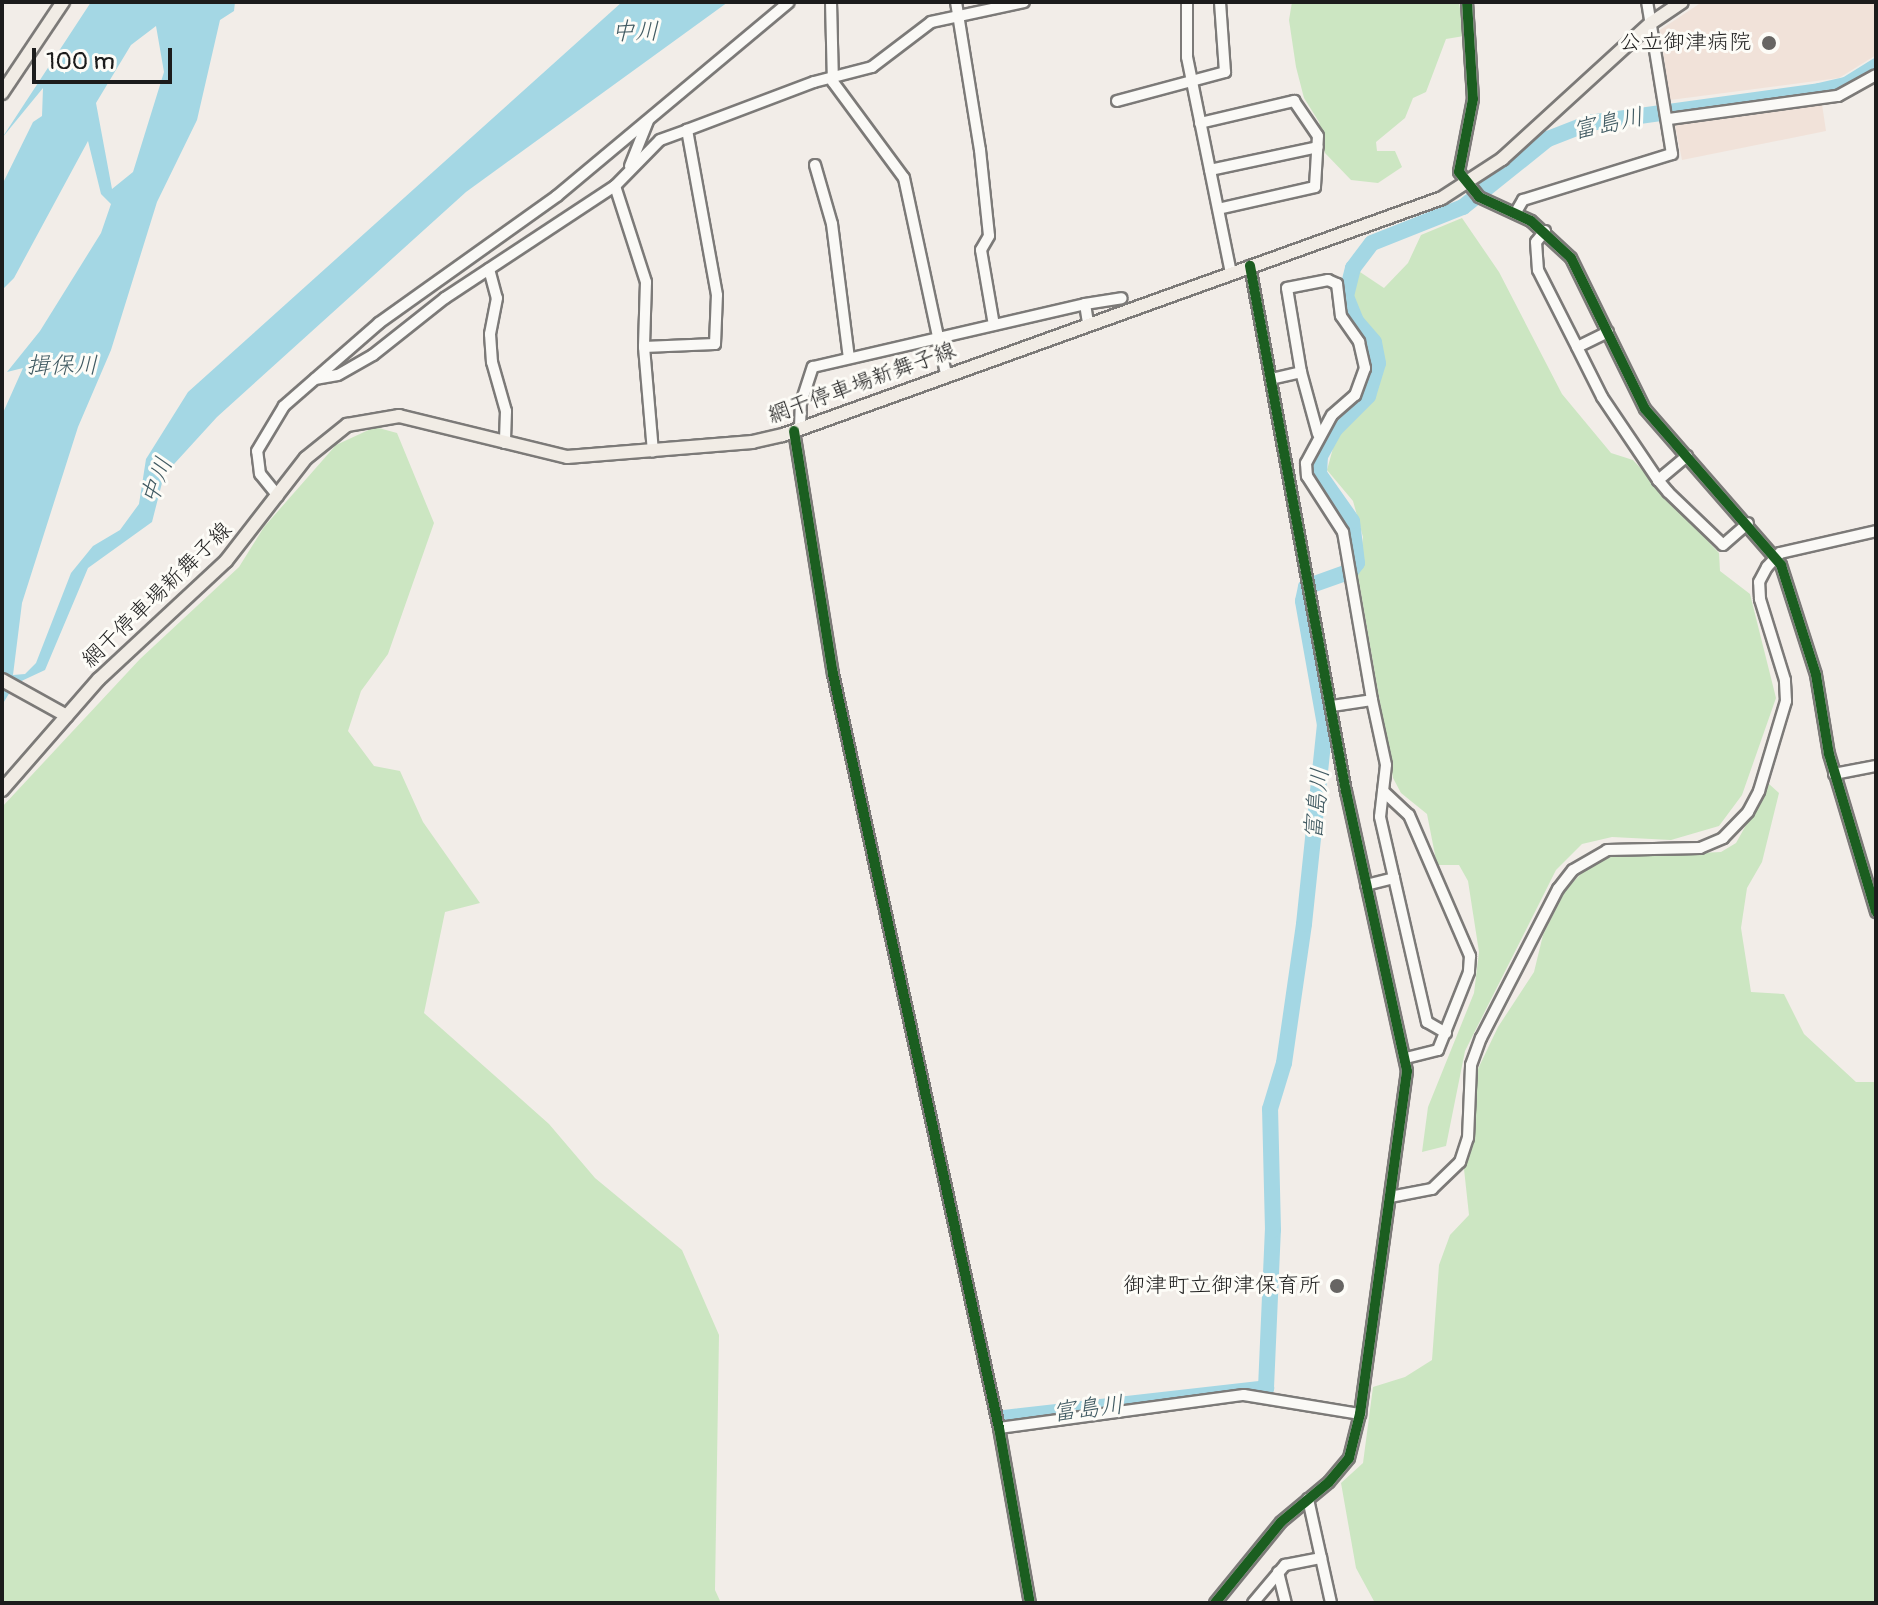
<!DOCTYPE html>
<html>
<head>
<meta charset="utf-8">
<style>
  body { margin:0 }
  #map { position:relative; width:1878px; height:1605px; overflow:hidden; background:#f2ede8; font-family:Pangolin,"Klee One",sans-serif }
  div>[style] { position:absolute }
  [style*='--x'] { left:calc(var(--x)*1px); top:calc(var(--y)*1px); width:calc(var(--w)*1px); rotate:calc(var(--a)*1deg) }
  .built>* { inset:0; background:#f1e2d9 }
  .green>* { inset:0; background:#cce6c2 }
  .water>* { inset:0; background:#a4d7e4 }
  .river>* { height:16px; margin:-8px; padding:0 8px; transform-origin:8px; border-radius:8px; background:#a4d7e4 }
  .roads { filter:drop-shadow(2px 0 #7c7a78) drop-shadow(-2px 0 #7c7a78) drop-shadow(0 2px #7c7a78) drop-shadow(0 -2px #7c7a78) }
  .minor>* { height:10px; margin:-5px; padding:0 5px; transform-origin:5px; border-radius:5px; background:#faf9f6 }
  .major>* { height:12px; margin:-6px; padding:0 6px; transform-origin:6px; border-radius:6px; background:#f1ece5 }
  .cycleway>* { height:10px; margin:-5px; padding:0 5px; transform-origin:5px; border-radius:5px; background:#1b5e20 }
  .dots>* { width:22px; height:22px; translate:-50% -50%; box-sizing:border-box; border:4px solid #fdfcf7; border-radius:50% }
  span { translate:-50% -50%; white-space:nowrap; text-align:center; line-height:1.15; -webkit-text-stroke:6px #fdfcf7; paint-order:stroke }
  .poi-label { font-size:22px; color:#1c1c1c }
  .right { translate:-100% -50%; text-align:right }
  .street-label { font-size:22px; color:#1c1c1c }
  .water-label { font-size:24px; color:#405a62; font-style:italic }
  .frame { position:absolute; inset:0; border:4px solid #1c1c1c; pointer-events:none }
  .scale { position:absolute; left:32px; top:48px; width:140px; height:36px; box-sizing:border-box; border:4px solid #1c1c1c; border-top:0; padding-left:10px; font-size:24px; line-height:28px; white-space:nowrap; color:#1c1c1c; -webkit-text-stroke:6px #fdfcf7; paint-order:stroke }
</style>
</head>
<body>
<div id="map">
  <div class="built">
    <div style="clip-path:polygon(1702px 2px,1876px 2px,1876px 55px,1839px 78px,1670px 100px,1660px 30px)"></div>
    <div style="clip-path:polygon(1822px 104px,1826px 131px,1682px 160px,1675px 125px)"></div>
  </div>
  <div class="green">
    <div style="clip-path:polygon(1292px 2px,1459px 2px,1464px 36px,1446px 39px,1426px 92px,1413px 98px,1405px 118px,1376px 142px,1377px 151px,1395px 151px,1402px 167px,1378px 183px,1351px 180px,1325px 153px,1319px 122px,1304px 98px,1296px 67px,1289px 20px)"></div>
    <div style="clip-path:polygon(1462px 218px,1499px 272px,1562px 394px,1611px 453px,1633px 460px,1719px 553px,1720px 571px,1750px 594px,1776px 698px,1742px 795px,1719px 826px,1671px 840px,1612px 837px,1582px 844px,1556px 870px,1465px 1051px,1446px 1146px,1422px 1152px,1428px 1107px,1474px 993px,1479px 952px,1468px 881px,1459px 865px,1437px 865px,1427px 814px,1401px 793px,1393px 778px,1358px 576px,1363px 537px,1353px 501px,1327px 470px,1338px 430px,1375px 395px,1381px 366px,1352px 292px,1357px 270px,1384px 288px,1408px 263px,1421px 235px)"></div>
    <div style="clip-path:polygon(375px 427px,397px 433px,434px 523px,388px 654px,361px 691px,348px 731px,374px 766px,400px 771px,423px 822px,480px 903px,445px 912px,424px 1013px,549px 1124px,595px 1178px,682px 1250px,719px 1335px,715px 1590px,721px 1603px,2px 1603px,2px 807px,140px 659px,239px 567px,264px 527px,336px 445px)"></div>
    <div style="clip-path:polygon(1769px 784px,1779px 793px,1762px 862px,1747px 888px,1741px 928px,1751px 992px,1784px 994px,1804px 1034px,1856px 1082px,1876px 1082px,1876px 1603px,1375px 1603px,1356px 1568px,1341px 1483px,1363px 1463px,1373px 1387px,1405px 1377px,1432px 1360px,1439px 1265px,1450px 1235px,1469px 1215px,1464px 1169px,1474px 1126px,1476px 1073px,1498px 1027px,1534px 972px,1543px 935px,1565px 891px,1587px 867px,1611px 857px,1721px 852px,1736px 843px)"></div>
  </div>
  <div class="water">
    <div style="clip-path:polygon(evenodd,91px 2px,235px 2px,234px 11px,220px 20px,197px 120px,157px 202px,111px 350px,78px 427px,22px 603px,13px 675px,25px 674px,36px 663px,71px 573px,93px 546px,120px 530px,139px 504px,146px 459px,188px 392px,622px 2px,728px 2px,466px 192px,217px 417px,164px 475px,152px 522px,88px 568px,45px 670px,15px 684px,2px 705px,2px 415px,23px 368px,7px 372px,40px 331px,101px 233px,111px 204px,101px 194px,88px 141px,14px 278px,2px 290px,2px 185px,33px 122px,42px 116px,43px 88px,2px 138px,91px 2px,156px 26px,164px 72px,133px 172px,112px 189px,96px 103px,131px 45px,156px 26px)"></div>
  </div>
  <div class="river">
    <div style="--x:1004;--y:1418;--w:264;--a:-6.5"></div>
    <div style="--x:1266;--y:1388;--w:158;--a:-87.5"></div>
    <div style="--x:1273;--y:1230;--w:121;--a:-91.4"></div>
    <div style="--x:1270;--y:1109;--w:48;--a:-73.1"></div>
    <div style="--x:1284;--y:1063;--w:140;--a:-81.8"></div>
    <div style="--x:1304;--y:924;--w:200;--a:-84"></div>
    <div style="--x:1325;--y:725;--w:126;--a:-100.1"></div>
    <div style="--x:1303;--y:601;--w:14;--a:-78"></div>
    <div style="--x:1306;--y:587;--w:48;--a:-19.6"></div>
    <div style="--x:1351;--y:571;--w:10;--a:-53"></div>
    <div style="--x:1357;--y:563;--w:42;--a:-96.8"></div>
    <div style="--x:1352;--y:521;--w:57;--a:-125.1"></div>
    <div style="--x:1319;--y:474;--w:18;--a:-87"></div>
    <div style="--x:1320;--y:456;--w:31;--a:-61"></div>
    <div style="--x:1335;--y:429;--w:47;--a:-45"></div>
    <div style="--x:1368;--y:396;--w:34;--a:-73"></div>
    <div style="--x:1378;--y:363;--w:21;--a:-101"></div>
    <div style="--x:1374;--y:342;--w:28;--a:-131"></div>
    <div style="--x:1356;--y:321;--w:27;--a:-112"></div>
    <div style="--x:1346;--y:296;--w:29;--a:-76"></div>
    <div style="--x:1353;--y:268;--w:31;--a:-53"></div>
    <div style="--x:1372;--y:243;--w:98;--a:-21.6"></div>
    <div style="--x:1463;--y:207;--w:109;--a:-38.7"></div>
    <div style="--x:1548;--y:139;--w:44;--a:-21.3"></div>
    <div style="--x:1589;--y:123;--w:232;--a:-7.9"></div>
    <div style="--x:1819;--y:91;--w:28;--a:-13"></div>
    <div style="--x:1846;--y:85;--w:36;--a:-32"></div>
  </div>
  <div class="roads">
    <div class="minor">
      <div style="--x:831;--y:2;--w:80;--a:88.6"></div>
      <div style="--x:833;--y:82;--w:119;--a:53.5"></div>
      <div style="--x:904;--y:178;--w:200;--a:77.9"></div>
      <div style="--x:956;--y:2;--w:150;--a:80.8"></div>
      <div style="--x:980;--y:150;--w:86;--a:84"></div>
      <div style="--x:989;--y:236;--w:16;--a:120"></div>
      <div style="--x:981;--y:250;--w:76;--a:80.2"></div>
      <div style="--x:1187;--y:2;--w:55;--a:90"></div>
      <div style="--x:1187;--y:57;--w:220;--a:78.5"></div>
      <div style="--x:1467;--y:2;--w:97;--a:86.5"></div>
      <div style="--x:1473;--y:99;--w:74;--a:100.9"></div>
      <div style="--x:1459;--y:172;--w:32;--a:51"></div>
      <div style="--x:1479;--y:197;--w:57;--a:24.8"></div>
      <div style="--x:1531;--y:221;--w:54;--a:42.8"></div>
      <div style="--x:1571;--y:258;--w:168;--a:63.9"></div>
      <div style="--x:1645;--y:409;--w:207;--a:48.9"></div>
      <div style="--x:1781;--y:565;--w:115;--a:72.3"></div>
      <div style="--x:1816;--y:675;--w:80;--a:80.7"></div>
      <div style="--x:1829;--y:754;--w:165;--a:73.4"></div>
      <div style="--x:1117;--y:101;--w:112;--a:-15"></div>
      <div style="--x:1225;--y:72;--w:70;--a:-94.1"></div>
      <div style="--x:1669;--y:119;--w:171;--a:-7.8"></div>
      <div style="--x:1838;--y:96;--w:43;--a:-28.9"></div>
      <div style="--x:1200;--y:123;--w:97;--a:-13.2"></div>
      <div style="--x:1294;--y:101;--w:42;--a:55.6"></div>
      <div style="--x:1318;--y:136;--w:51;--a:93.4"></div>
      <div style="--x:1315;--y:187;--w:99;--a:167.2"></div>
      <div style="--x:815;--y:165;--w:61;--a:73.9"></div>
      <div style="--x:832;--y:224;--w:135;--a:82.8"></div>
      <div style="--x:630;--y:166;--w:48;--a:-68.2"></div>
      <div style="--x:1210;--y:170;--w:110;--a:-12"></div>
      <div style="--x:615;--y:186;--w:101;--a:72.1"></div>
      <div style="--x:646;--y:282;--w:65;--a:91.8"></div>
      <div style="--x:644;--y:347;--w:105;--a:85.1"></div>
      <div style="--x:1516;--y:212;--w:14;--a:-60"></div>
      <div style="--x:1523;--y:200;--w:156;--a:-17.2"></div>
      <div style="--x:1672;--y:154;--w:154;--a:-99.3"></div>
      <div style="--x:1545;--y:231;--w:14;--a:129"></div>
      <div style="--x:1536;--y:242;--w:28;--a:86"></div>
      <div style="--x:1538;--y:270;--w:86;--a:63.1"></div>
      <div style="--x:489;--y:269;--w:30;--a:75"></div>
      <div style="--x:497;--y:298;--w:37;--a:101"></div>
      <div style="--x:490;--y:334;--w:28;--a:86"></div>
      <div style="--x:492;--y:362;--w:51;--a:74.1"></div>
      <div style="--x:506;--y:411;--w:32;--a:92"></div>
      <div style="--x:1085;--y:304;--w:37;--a:-9"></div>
      <div style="--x:1608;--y:332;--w:34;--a:154"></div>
      <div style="--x:1577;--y:347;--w:56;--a:63.4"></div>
      <div style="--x:1602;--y:397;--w:100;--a:56"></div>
      <div style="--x:644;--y:347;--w:71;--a:-2.4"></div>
      <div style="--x:715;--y:344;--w:49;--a:-87.7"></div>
      <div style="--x:717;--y:295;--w:168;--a:-100.3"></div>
      <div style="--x:687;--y:130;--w:136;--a:-20.7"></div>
      <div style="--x:814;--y:82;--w:60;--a:-14.5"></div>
      <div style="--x:872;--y:67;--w:74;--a:-37.3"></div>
      <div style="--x:931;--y:22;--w:95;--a:-12.1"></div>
      <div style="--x:1301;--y:372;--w:85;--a:-99.5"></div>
      <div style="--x:1287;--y:288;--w:42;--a:-11"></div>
      <div style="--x:1328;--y:280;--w:10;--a:24"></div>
      <div style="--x:1337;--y:284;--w:32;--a:83"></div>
      <div style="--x:1341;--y:316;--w:32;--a:55"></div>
      <div style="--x:1359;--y:342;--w:27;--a:77"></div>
      <div style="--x:1365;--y:368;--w:29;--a:110"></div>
      <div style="--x:1355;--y:395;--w:30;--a:139"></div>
      <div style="--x:1332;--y:415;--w:55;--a:118.4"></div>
      <div style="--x:1306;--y:463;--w:13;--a:86"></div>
      <div style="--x:1307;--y:476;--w:67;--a:57.3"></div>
      <div style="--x:1343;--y:532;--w:170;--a:80.2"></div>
      <div style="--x:315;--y:379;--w:23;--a:-10"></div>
      <div style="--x:338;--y:375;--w:40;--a:-29.7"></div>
      <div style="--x:373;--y:355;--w:92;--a:-38.4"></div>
      <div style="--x:445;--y:298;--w:204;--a:-33.4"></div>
      <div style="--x:615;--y:186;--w:64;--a:-45.6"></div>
      <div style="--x:660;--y:140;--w:29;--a:-20"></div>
      <div style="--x:1271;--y:379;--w:31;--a:-13"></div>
      <div style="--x:1301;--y:372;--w:64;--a:74.7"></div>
      <div style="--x:800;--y:428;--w:25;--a:-88"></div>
      <div style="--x:801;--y:403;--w:38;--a:-72"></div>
      <div style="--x:813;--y:367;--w:279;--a:-13"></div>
      <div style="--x:1085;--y:304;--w:20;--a:81"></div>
      <div style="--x:794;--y:431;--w:246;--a:80.9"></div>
      <div style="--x:833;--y:674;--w:772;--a:77.58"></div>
      <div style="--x:999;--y:1428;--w:178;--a:80"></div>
      <div style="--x:1687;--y:456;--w:38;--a:140"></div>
      <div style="--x:1658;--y:480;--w:16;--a:50"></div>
      <div style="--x:1668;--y:492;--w:76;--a:43.9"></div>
      <div style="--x:1723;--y:545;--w:33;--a:-41"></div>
      <div style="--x:278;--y:496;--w:28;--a:-129"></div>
      <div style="--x:260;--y:474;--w:23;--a:-97"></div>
      <div style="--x:257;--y:451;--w:52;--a:-59"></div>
      <div style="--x:284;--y:406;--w:126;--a:-41.1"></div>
      <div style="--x:379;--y:323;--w:219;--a:-35.5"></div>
      <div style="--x:557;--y:196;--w:302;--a:-39.9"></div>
      <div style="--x:1332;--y:706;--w:40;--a:-8.5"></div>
      <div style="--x:1372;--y:700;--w:66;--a:77.8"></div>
      <div style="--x:1386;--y:765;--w:52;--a:96.6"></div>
      <div style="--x:1380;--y:817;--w:63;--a:77.1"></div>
      <div style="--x:1834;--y:774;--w:43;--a:-10.8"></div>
      <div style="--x:1383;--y:791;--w:35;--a:43"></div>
      <div style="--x:1409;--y:815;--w:154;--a:66.6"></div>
      <div style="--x:1470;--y:956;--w:16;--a:94"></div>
      <div style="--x:1469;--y:972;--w:84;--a:111.7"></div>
      <div style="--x:1438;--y:1050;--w:33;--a:166"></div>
      <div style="--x:1366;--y:885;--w:29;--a:-14"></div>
      <div style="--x:1394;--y:878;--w:148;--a:77.1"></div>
      <div style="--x:1427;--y:1022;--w:22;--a:30"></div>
      <div style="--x:1390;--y:1197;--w:43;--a:-10.8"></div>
      <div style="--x:1432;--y:1189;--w:39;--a:-44"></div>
      <div style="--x:1460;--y:1162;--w:25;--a:-72"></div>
      <div style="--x:1468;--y:1138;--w:73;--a:-87.6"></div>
      <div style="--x:1471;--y:1065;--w:29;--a:-70"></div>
      <div style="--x:1481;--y:1038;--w:168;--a:-62.7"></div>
      <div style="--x:1558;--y:889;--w:24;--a:-52"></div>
      <div style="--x:1573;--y:870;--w:39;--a:-30"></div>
      <div style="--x:1607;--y:850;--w:93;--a:-1.2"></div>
      <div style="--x:1700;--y:848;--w:25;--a:-23"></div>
      <div style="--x:1723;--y:838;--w:36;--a:-46"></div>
      <div style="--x:1748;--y:812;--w:24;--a:-62"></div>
      <div style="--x:1759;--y:791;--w:94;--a:-73.3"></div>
      <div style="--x:1786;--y:701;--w:21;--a:-93"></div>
      <div style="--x:1785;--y:680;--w:85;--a:-107.2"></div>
      <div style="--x:1760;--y:599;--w:17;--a:-93"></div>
      <div style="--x:1759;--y:582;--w:17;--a:-62"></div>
      <div style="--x:1767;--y:567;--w:19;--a:-47"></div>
      <div style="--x:1780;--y:553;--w:98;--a:-12.9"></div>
      <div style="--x:999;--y:1428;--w:247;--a:-7.7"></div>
      <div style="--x:1244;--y:1395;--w:118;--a:9.3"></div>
      <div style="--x:1308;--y:1499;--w:107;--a:77.5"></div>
      <div style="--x:1278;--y:1572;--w:32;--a:76"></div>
      <div style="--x:1215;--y:1603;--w:104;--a:-50.8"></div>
      <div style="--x:1281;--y:1522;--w:62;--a:-39.8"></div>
      <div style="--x:1329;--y:1482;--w:31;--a:-50"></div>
      <div style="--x:1349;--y:1458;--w:45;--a:-76"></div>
      <div style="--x:1360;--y:1414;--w:346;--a:-82.2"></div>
      <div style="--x:1407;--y:1071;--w:286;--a:-102.3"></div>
      <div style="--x:1346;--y:792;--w:535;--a:-100.34"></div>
      <div style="--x:1253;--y:1603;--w:50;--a:-49.9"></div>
      <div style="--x:1285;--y:1565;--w:37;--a:-11"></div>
    </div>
    <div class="major">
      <div style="--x:2;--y:93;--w:110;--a:-56.2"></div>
      <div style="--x:2;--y:680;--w:74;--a:29"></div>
      <div style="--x:2;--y:790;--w:147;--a:-48.9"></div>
      <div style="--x:99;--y:679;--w:173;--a:-42.9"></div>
      <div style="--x:226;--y:561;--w:130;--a:-52.2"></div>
      <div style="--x:306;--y:458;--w:53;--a:-38.8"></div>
      <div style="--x:347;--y:425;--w:53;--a:-9.8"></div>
      <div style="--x:399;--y:416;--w:173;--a:13.7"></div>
      <div style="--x:567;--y:457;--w:186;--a:-4.6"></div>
      <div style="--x:752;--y:442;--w:32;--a:-13"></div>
      <div style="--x:783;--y:435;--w:700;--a:-19.78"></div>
      <div style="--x:1442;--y:198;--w:72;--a:-33"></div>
      <div style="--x:1502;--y:159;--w:202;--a:-42.4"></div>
      <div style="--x:1651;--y:23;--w:37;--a:-34"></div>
    </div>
  </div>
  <div class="cycleway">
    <div style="--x:1467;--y:2;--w:97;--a:86.5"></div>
    <div style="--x:1473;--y:99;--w:74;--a:100.9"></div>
    <div style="--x:1459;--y:172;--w:32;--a:51"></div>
    <div style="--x:1479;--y:197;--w:57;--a:24.8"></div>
    <div style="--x:1531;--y:221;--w:54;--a:42.8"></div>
    <div style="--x:1571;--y:258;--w:168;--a:63.9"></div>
    <div style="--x:1645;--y:409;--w:207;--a:48.9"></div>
    <div style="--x:1781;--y:565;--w:115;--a:72.3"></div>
    <div style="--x:1816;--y:675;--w:80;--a:80.7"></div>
    <div style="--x:1829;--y:754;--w:165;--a:73.4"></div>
    <div style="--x:794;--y:431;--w:246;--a:80.9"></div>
    <div style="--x:833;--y:674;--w:772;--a:77.58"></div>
    <div style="--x:999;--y:1428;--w:178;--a:80"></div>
    <div style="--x:1215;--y:1603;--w:104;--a:-50.8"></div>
    <div style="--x:1281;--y:1522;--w:62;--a:-39.8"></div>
    <div style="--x:1329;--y:1482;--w:31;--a:-50"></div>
    <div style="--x:1349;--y:1458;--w:45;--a:-76"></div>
    <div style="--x:1360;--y:1414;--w:346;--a:-82.2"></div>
    <div style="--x:1407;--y:1071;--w:286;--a:-102.3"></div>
    <div style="--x:1346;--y:792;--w:535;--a:-100.34"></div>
  </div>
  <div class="dots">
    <div style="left:1769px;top:43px;background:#676563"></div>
    <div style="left:1337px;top:1286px;background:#676563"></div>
  </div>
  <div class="poi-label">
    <span class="right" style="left:1751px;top:43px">公立御津病院</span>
    <span class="right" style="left:1321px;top:1286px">御津町立御津保育所</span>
  </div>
  <div class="street-label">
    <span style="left:862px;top:383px;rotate:-20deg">網干停車場新舞子線</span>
    <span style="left:157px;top:595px;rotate:-44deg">網干停車場新舞子線</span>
  </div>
  <div class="water-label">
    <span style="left:635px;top:32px">中川</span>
    <span style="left:1608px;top:124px;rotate:-12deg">富島川</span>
    <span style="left:62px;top:366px">揖保川</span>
    <span style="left:157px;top:481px;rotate:-69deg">中川</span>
    <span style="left:1317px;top:804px;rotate:-84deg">富島川</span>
    <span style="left:1088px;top:1409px;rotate:-7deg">富島川</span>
  </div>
  <div class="frame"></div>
  <div class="scale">100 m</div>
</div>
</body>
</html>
